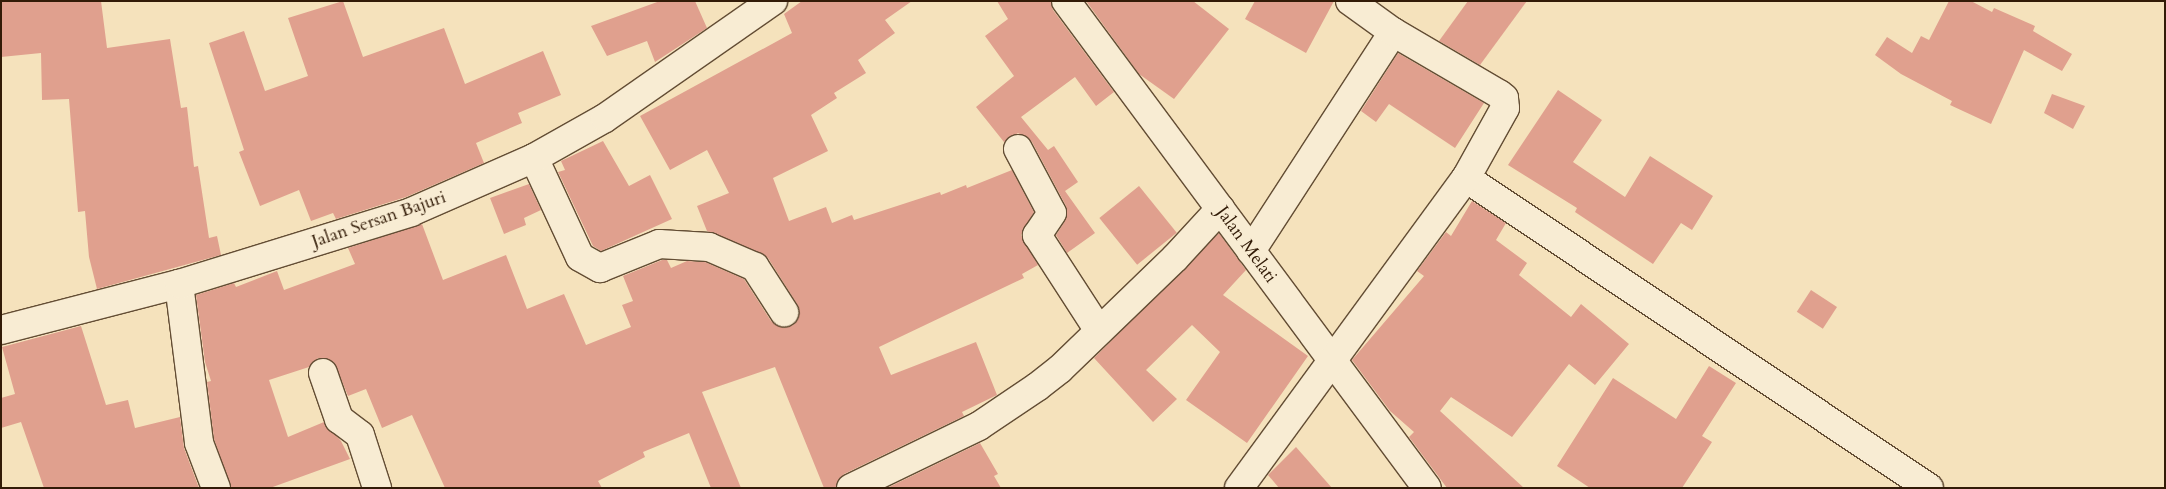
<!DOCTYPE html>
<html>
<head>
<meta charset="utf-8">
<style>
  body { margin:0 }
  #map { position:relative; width:2166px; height:489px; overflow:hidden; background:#f5e2bc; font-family:Cardo,serif }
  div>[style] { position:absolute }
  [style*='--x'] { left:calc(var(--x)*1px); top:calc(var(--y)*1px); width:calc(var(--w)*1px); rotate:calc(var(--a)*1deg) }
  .building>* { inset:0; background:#e0a08e; transform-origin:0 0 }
  .roads { filter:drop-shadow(1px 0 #634d34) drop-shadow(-1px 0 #634d34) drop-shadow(0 1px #634d34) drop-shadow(0 -1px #634d34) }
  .minor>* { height:28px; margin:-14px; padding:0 14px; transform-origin:14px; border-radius:14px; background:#f8ecd3 }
  .secondary>* { height:28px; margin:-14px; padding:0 14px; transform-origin:14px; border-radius:14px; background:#f8ecd3 }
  span { translate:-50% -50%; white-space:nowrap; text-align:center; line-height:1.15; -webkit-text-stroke:4px #f8ecd3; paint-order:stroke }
  .street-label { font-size:18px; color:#321b07 }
  .frame { position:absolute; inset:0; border:2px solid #321b07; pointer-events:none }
</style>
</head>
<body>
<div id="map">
  <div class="building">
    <div style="clip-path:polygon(1px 1px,101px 1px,107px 48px,170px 39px,181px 108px,187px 107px,194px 167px,198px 166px,209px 238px,217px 236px,221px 255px,97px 289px,89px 257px,85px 211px,78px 212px,69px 99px,42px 100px,41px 53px,1px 57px)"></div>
    <div style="clip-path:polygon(343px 1px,363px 57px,444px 28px,465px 84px,543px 51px,561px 95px,518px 113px,522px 123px,476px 143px,484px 163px,406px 197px,336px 219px,333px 213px,311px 221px,299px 190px,260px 206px,239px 152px,244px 150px,209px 43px,244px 31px,265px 91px,308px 76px,288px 18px)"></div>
    <div style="clip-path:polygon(660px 1px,695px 1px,707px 28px,655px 62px,647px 41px,607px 56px,591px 26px)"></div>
    <div style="clip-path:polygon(802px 1px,912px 1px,885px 20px,895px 33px,858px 60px,866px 73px,834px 93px,837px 98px,811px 115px,828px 151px,773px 178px,789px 221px,826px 207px,832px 223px,852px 215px,854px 220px,940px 192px,941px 195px,966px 185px,967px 188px,1012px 170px,1034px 212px,1021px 235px,1038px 265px,1022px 274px,1024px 278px,879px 347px,891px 375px,976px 342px,997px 395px,962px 412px,964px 416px,844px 474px,836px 488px,824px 488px,775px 367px,702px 392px,741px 488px,711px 488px,689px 433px,643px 452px,645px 457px,598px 481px,602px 488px,445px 488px,412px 415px,382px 428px,366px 389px,348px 396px,334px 362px,318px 358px,309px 367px,269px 380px,288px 437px,324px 422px,341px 441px,350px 459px,270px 488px,231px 488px,214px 439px,207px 382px,211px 381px,205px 362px,196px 295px,234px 283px,236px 287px,277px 271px,284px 290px,355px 264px,348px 248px,422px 224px,443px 280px,506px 255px,527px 309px,564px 294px,586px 345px,631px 327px,622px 305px,633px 301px,623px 276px,662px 260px,667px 260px,671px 268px,687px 261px,705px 262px,744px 279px,771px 321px,784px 328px,793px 325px,798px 319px,797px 304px,768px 258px,707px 231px,697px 206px,729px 193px,707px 150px,670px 170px,640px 116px,792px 33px,784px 14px)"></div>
    <div style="clip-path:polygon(997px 1px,1051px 1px,1053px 10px,1114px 92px,1096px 106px,1075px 77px,1021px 117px,1048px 150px,1054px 146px,1078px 182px,1065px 191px,1095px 233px,1067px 253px,1056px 235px,1065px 221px,1066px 206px,1032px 142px,1018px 133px,1004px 142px,976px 107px,1014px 76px,985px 36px,1008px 19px)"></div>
    <div style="clip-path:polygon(1086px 1px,1193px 1px,1229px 29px,1174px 99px,1139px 74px)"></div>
    <div style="clip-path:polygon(1255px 1px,1334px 1px,1306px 53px,1245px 19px)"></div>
    <div style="clip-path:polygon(1468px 1px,1527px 1px,1480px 65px,1439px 41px)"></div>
    <div style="clip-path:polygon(1949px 1px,1971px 1px,1992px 12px,1994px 8px,2035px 26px,2033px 31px,2072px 54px,2062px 71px,2024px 50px,1991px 124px,1950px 105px,1952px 101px,1901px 74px,1875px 55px,1887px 37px,1912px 53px,1921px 36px,1929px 40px)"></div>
    <div style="clip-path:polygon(1398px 53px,1484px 103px,1455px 148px,1389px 104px,1376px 122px,1361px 111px)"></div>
    <div style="clip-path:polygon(1558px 90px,1602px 120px,1573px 162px,1625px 197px,1650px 156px,1713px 196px,1692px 230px,1681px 223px,1653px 264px,1575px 212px,1577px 208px,1508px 165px)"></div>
    <div style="clip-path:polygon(2052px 94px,2085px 106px,2073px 129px,2044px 113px)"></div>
    <div style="clip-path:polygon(603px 141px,629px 186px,650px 175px,672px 219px,601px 251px,593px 246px,558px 172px,565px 170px,561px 161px)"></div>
    <div style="clip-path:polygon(529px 184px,541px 210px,524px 218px,526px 225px,504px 234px,490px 198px)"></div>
    <div style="left:1139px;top:186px;width:60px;height:51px;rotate:51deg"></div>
    <div style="clip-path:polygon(1472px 201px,1506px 223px,1496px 240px,1527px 263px,1519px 275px,1571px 317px,1581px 304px,1629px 344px,1595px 385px,1569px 364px,1512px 437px,1451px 397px,1440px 411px,1524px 488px,1447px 488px,1409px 437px,1414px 432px,1390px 411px,1352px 360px,1424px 276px,1417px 271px,1446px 232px,1451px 236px)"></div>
    <div style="clip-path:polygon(1219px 233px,1246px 270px,1223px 295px,1308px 356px,1247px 443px,1186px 400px,1220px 352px,1192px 325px,1146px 370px,1177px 399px,1153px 422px,1094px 358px)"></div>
    <div style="left:1811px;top:290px;width:31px;height:26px;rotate:33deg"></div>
    <div style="clip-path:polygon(81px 326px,106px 405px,128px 400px,135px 428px,180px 417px,184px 448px,199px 488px,44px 488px,21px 422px,1px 428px,1px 398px,15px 394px,2px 347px)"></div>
    <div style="clip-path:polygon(1709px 366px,1736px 383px,1702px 436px,1712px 442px,1682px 488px,1590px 488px,1557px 466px,1613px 378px,1676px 419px)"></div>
    <div style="clip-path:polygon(980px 443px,998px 474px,994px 476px,1001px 488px,887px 488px)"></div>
    <div style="clip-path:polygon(1296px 447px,1332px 488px,1279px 488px,1268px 475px)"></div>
  </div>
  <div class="roads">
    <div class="minor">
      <div style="--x:1066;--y:1;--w:606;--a:53.45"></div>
      <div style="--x:1018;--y:149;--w:72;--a:62"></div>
      <div style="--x:1052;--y:213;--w:27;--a:124"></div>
      <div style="--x:1037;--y:235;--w:114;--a:57.1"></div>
      <div style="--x:534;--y:158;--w:109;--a:65.1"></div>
      <div style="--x:580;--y:257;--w:23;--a:29"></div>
      <div style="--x:600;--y:268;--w:64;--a:-22.1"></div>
      <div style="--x:659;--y:244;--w:50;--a:3.4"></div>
      <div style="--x:709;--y:247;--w:50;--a:23.5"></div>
      <div style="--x:755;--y:267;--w:54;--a:57.2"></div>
      <div style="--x:1466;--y:178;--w:557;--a:33.8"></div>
      <div style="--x:1251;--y:251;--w:261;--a:-57"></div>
      <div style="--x:179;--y:284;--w:160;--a:82.8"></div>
      <div style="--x:199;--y:443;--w:48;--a:69.3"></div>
      <div style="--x:323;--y:373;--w:49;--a:70.8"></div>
      <div style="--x:339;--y:419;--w:26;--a:37"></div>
      <div style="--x:360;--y:435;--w:56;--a:72.2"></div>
      <div style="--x:851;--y:488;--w:142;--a:-25.8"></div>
      <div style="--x:979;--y:426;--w:70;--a:-33.9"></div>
      <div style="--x:1037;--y:387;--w:29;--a:-38"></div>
      <div style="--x:1060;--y:369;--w:160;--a:-44"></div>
      <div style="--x:1175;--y:258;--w:67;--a:-47.4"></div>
      <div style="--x:1239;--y:488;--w:384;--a:-53.8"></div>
      <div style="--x:1466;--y:178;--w:80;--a:-60.9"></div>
      <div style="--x:1505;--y:108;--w:10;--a:-96"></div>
      <div style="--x:1504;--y:98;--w:6;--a:-141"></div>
      <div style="--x:1499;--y:94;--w:123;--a:-149.7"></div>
      <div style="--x:1393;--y:32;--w:53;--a:-144.2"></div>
    </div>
    <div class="secondary">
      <div style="--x:1;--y:330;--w:184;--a:-14.5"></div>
      <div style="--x:179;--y:284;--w:243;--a:-17.2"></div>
      <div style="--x:411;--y:212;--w:134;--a:-23.7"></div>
      <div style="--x:534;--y:158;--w:81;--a:-29.4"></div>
      <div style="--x:605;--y:118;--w:205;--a:-34.9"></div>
    </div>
  </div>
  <div class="street-label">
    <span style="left:379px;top:220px;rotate:-19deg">Jalan Sersan Bajuri</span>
    <span style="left:1246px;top:245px;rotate:54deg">Jalan Melati</span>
  </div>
  <div class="frame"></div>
</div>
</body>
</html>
